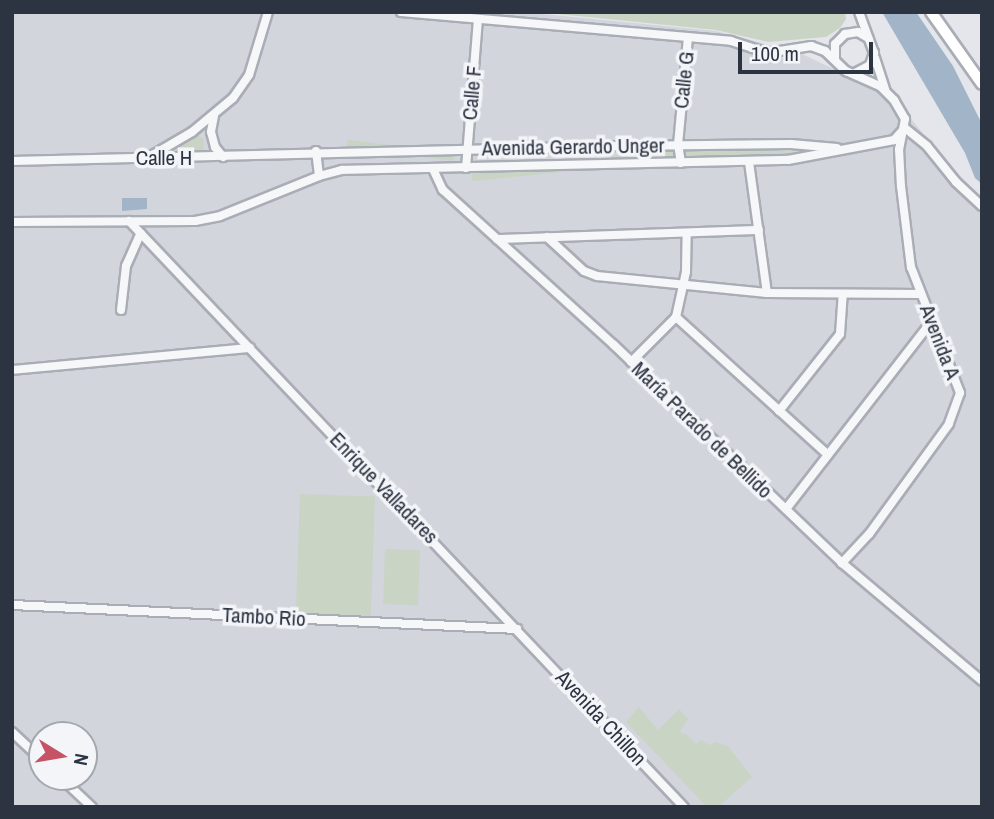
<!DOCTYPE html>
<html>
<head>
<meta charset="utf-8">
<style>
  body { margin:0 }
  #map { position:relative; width:994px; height:819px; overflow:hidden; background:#e4e6eb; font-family:"Archivo Narrow",sans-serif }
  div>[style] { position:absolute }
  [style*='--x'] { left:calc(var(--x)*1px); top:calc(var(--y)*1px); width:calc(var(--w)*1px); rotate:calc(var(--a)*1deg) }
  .built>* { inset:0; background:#d2d5dc }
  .green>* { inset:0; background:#c9d4c5; transform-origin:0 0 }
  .water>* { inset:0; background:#a2b4c8 }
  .roads { filter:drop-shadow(2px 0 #a9adb5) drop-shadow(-2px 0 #a9adb5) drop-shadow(0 2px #a9adb5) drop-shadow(0 -2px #a9adb5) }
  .minor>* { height:8px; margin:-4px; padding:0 4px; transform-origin:4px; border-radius:4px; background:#f6f7f9 }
  .secondary>* { height:10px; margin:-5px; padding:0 5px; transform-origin:5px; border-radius:5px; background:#fff }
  span { translate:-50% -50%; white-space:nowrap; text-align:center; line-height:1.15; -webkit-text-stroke:7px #f3f5f8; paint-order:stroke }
  .street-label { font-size:21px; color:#2c3442 }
  .frame { position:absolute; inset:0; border:14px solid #2c3442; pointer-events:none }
  .north { position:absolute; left:28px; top:721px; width:70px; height:70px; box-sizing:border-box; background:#f3f5f8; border:2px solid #a3a8af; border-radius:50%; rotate:101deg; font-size:19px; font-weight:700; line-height:28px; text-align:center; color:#2c3442 }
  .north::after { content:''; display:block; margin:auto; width:24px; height:32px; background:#c55365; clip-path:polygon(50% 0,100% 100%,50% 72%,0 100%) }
  .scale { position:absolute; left:738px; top:42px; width:135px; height:32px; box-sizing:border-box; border:4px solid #2c3442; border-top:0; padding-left:9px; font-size:21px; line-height:24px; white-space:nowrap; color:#2c3442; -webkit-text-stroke:5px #f3f5f8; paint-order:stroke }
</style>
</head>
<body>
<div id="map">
  <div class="built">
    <div style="clip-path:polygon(evenodd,12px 12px,522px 12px,716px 31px,800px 53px,884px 93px,913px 121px,969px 192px,982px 199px,982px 807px,12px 807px,12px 12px,42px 735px,84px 735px,84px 777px,42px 777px,42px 735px)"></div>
  </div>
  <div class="green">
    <div style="clip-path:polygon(538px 12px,845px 12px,846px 19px,840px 28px,826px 37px,768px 42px,716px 30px)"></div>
    <div style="clip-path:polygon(198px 135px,204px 140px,203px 152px,170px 154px)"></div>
    <div style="clip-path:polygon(754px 149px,814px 153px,686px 159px,685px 150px)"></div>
    <div style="left:674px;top:150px;width:10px;height:204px;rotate:84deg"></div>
    <div style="left:455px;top:153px;width:8px;height:108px;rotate:97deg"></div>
    <div style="left:300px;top:494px;width:75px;height:120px;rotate:2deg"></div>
    <div style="left:385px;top:549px;width:35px;height:55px;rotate:2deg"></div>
    <div style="clip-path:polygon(639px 707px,658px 730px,679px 709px,688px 719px,680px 731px,684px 735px,686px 734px,696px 744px,701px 740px,710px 745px,716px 742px,728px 746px,752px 777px,718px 807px,707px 807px,626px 722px)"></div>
  </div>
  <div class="water">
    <div style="clip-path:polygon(882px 12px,916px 12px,953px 66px,982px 124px,982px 184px,975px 178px,965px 153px)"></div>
    <div style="clip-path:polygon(122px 198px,147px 198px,147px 209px,122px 211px)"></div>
  </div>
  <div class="roads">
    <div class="minor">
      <div style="--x:401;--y:12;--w:331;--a:5"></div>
      <div style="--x:731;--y:41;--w:38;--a:18"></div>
      <div style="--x:767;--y:53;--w:45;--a:-9"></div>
      <div style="--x:811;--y:46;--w:15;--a:20"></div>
      <div style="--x:825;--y:51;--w:29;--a:44"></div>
      <div style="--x:846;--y:71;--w:37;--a:24"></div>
      <div style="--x:880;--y:86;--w:20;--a:45"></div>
      <div style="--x:894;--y:100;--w:22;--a:60"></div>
      <div style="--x:905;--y:119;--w:31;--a:101"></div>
      <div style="--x:899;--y:149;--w:37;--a:87"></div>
      <div style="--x:901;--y:186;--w:82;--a:83"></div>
      <div style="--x:911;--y:267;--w:135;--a:68.7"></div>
      <div style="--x:960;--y:393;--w:33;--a:110"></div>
      <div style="--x:949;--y:424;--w:136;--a:126"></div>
      <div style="--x:869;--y:534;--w:40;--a:133"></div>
      <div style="--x:875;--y:58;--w:33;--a:72"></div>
      <div style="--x:835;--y:60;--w:16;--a:-90"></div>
      <div style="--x:835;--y:44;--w:14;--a:-45"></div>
      <div style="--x:845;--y:34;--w:13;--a:-9"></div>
      <div style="--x:858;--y:32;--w:12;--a:31"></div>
      <div style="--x:855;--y:73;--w:17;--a:-28"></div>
      <div style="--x:870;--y:65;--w:13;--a:-72"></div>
      <div style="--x:874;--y:53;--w:44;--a:-110.1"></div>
      <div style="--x:214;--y:116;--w:16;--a:101"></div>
      <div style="--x:211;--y:132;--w:16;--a:75"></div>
      <div style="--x:215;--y:147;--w:13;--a:51"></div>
      <div style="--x:905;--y:128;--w:28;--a:39"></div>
      <div style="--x:927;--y:146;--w:46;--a:51.1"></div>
      <div style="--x:956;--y:182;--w:35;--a:43"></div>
      <div style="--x:316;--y:151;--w:25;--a:83"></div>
      <div style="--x:151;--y:156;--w:48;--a:-30.3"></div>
      <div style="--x:192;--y:132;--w:53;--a:-39.7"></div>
      <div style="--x:233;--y:98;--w:28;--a:-55"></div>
      <div style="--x:249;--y:75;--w:66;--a:-73.2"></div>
      <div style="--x:12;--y:161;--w:608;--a:-1.41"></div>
      <div style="--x:620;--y:146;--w:171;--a:-0.7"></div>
      <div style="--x:791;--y:144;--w:46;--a:5"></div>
      <div style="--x:749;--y:162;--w:132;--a:82.2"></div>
      <div style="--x:681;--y:163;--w:18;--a:-99"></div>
      <div style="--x:678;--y:145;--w:107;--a:-84.7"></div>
      <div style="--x:466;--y:168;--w:149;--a:-85.4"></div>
      <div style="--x:433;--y:169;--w:23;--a:65"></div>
      <div style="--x:443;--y:190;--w:231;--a:42.2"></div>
      <div style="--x:614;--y:345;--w:315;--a:43.7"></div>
      <div style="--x:842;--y:563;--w:183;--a:40.1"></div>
      <div style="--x:129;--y:221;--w:807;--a:46.56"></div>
      <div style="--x:12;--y:222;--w:183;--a:-0.3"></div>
      <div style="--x:195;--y:221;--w:25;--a:-11"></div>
      <div style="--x:220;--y:216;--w:107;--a:-22"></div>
      <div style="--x:319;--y:176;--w:24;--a:-15"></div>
      <div style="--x:342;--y:170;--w:446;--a:-1.3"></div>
      <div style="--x:788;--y:160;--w:108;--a:-10.7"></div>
      <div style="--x:894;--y:140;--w:13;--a:-48"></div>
      <div style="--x:547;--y:237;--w:50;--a:42.6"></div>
      <div style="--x:584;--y:271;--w:14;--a:21"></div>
      <div style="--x:597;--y:276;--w:171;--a:5.7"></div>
      <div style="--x:767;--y:293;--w:154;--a:0.4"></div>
      <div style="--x:497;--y:239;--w:262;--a:-2"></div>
      <div style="--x:121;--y:310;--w:44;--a:-83.5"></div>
      <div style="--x:126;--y:266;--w:36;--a:-66"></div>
      <div style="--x:676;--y:317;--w:205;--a:42.2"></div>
      <div style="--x:631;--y:362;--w:64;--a:-45"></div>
      <div style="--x:676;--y:317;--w:46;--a:-77.5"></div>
      <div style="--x:686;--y:272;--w:39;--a:-89"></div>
      <div style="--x:12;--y:370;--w:239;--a:-5.3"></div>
      <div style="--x:779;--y:411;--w:98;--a:-51.6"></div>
      <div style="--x:840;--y:334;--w:39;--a:-86"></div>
      <div style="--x:786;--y:509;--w:237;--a:-52.2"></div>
      <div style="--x:12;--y:605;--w:506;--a:2.72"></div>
      <div style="--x:12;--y:732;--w:41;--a:43"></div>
      <div style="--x:60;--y:777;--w:44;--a:43.2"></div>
    </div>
    <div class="secondary">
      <div style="--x:931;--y:12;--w:88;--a:54.7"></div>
    </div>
  </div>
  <div class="street-label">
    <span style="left:684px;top:80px;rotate:-84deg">Calle G</span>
    <span style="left:472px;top:93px;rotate:-85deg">Calle F</span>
    <span style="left:573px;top:147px;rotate:-1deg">Avenida Gerardo Unger</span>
    <span style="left:164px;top:158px">Calle H</span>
    <span style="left:940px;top:342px;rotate:69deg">Avenida A</span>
    <span style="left:702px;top:430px;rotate:44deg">María Parado de Bellido</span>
    <span style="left:384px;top:488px;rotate:46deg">Enrique Valladares</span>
    <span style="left:264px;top:617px;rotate:3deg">Tambo Rio</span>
    <span style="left:601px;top:718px;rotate:47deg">Avenida Chillon</span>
  </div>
  <div class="frame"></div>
  <div class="north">N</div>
  <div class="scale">100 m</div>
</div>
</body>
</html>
